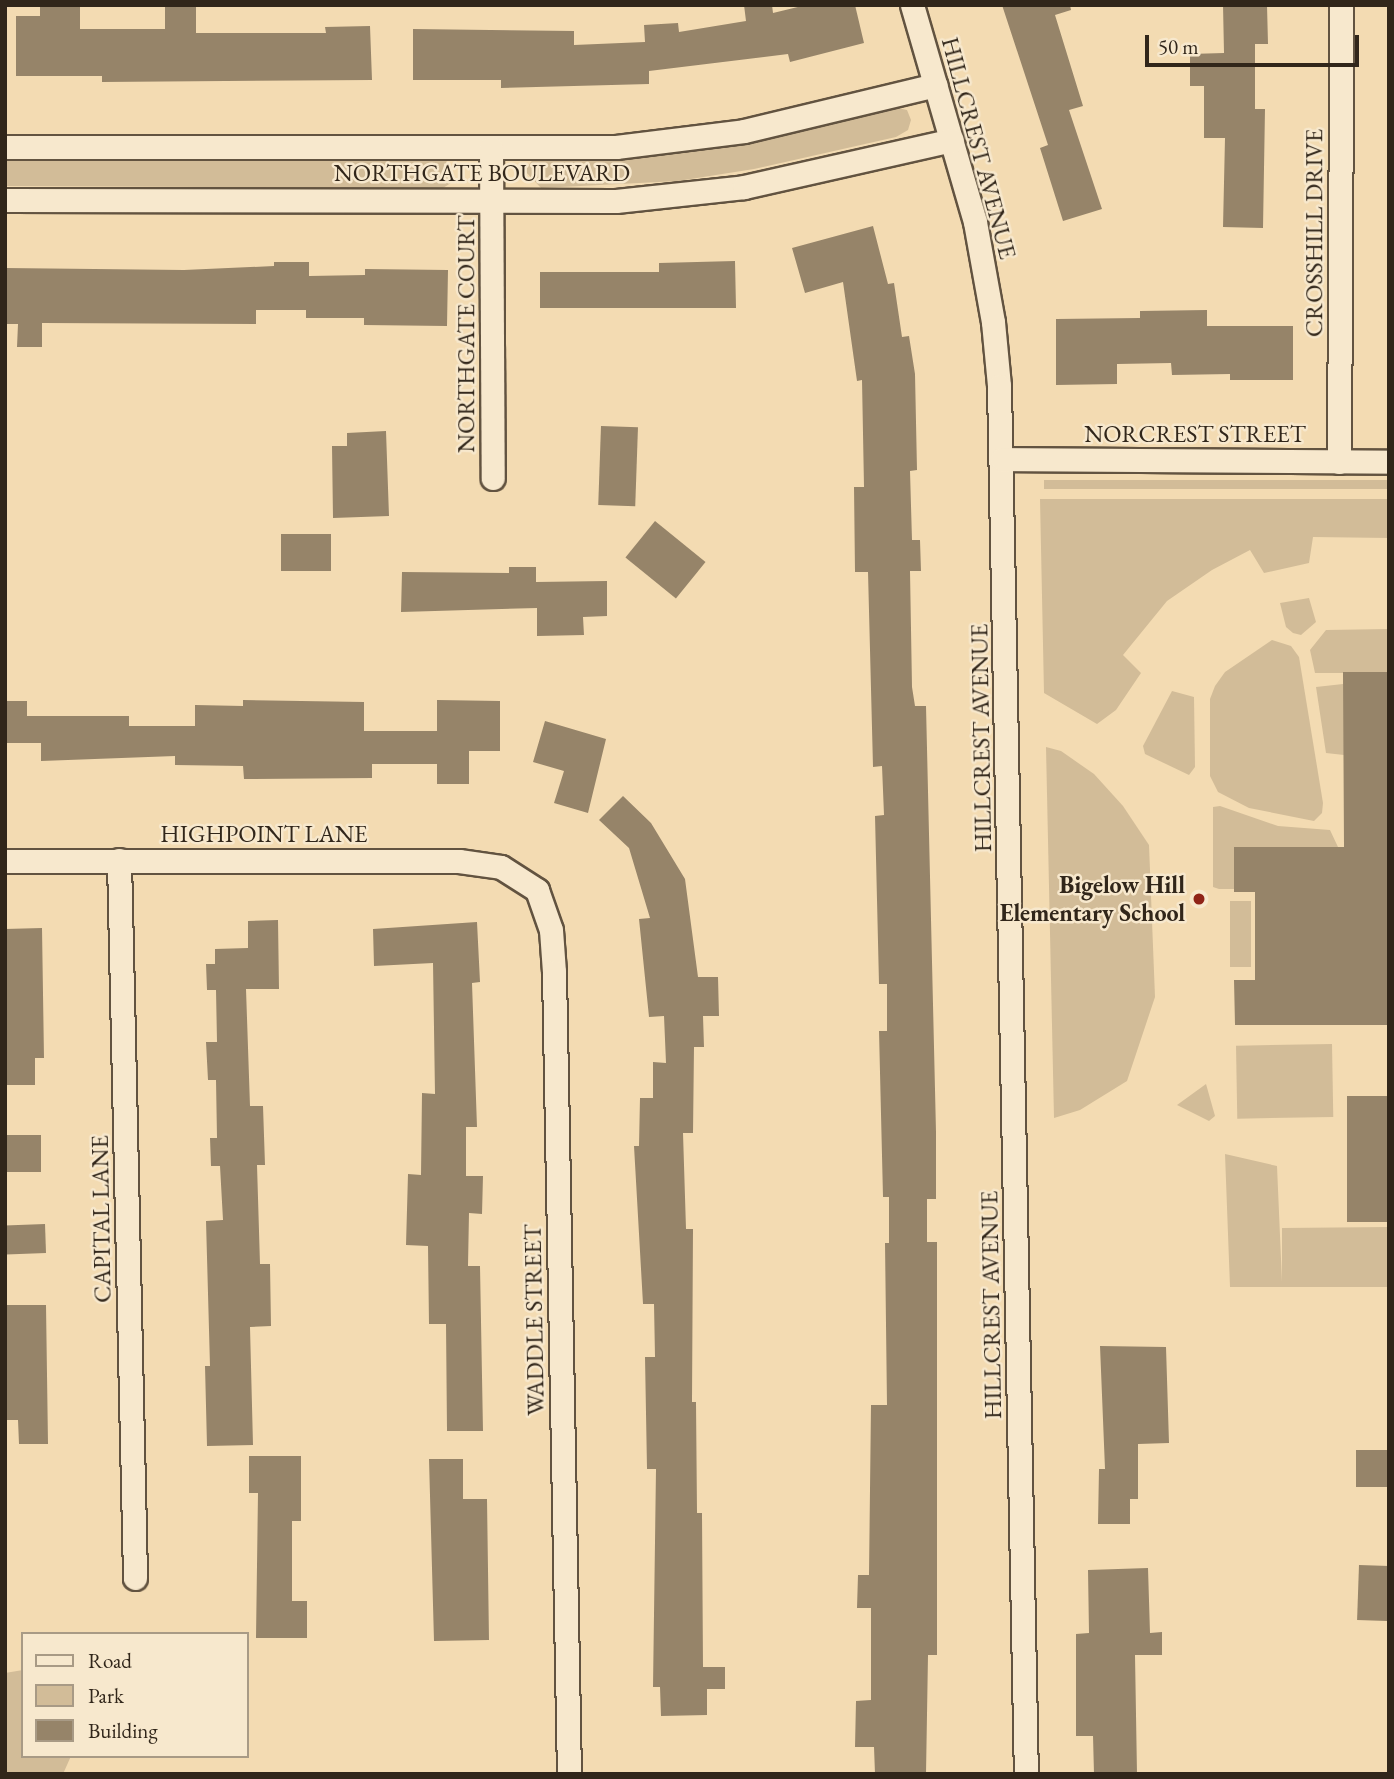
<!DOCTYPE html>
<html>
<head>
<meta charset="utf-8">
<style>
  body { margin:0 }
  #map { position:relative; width:1394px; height:1779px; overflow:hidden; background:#f3dbb2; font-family:"EB Garamond",serif }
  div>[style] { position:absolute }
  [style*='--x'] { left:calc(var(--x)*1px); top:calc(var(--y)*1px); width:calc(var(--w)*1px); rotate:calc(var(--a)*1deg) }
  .green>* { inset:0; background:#d2bc98; transform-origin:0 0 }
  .building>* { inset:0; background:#968469; transform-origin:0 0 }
  .roads { filter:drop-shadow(2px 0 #625340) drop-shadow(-2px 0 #625340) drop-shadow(0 2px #625340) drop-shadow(0 -2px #625340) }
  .street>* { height:23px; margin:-11.5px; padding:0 11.5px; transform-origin:11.5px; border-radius:11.5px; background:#f7e8cd }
  .dots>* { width:19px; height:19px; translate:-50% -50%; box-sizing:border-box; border:4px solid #f7e8cd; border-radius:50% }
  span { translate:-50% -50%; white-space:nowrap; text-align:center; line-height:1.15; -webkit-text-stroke:5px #f7e8cd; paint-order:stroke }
  .street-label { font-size:24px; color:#31261a }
  .poi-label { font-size:24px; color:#31261a; font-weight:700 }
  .right { translate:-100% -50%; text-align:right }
  .frame { position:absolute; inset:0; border:7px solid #31261a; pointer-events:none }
  .legend { position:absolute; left:21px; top:1632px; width:228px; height:126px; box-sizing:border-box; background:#f7e8cd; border:2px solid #a89a85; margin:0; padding:9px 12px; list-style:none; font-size:21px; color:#31261a }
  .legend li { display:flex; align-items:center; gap:14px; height:35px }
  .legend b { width:35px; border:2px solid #a89a85 }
  .scale { position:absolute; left:1145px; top:35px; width:214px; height:32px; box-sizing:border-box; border:4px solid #31261a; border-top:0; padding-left:9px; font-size:21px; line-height:24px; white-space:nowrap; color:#31261a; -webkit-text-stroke:5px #f7e8cd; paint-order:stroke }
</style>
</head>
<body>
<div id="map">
  <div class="green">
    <div style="clip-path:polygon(893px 107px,907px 110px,911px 120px,908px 130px,896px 137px,754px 169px,678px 181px,541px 188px,525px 171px,535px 156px,748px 140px)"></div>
    <div style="clip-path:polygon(5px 156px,446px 160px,454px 181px,443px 188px,5px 186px)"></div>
    <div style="left:1044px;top:480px;width:345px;height:9px"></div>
    <div style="clip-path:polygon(1040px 499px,1389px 499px,1389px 538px,1313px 537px,1309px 563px,1264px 573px,1250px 550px,1212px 570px,1167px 601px,1123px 655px,1141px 673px,1116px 710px,1097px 724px,1044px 693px)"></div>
    <div style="clip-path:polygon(1309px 598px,1316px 622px,1301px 635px,1293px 633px,1286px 627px,1280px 603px)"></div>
    <div style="clip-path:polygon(1389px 629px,1389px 776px,1344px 755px,1326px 753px,1316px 687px,1343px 684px,1343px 673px,1315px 673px,1310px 650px,1326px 630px)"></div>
    <div style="clip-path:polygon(1272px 640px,1291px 646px,1299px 657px,1323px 803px,1322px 813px,1314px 821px,1249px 808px,1218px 792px,1210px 776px,1210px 699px,1215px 686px,1225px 672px)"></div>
    <div style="clip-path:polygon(1172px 691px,1194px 697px,1195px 767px,1189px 775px,1145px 754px,1143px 746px)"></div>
    <div style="clip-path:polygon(1046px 747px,1061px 751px,1094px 774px,1123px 806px,1149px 845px,1155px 997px,1127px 1081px,1080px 1110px,1054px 1118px)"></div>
    <div style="clip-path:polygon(1220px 806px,1278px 826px,1330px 830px,1338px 847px,1234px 847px,1234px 889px,1219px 889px,1213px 887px,1213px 807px)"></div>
    <div style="left:1230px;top:901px;width:21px;height:66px"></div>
    <div style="left:1332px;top:1044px;width:73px;height:96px;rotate:89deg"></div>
    <div style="clip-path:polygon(1206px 1084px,1215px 1116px,1209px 1121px,1177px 1105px)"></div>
    <div style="clip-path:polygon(1225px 1154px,1277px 1166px,1282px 1282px,1282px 1228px,1389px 1227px,1389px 1287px,1230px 1287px)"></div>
    <div style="clip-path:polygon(23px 1670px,23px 1756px,71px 1756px,63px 1774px,5px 1774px,5px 1673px)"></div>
  </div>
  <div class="building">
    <div style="clip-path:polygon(40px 5px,80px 5px,80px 29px,165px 29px,165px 5px,196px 5px,196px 33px,326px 33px,325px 27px,370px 26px,372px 80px,102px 82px,102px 76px,16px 76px,16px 16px,40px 16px)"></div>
    <div style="clip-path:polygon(744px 5px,772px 5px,773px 13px,806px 5px,855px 5px,864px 43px,790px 62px,788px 54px,649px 71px,649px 84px,501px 88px,501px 80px,413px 80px,413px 29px,574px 31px,574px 45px,645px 42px,644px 25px,678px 23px,679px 32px,746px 21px)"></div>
    <div style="clip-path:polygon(1002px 5px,1070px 5px,1071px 10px,1055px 15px,1083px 106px,1069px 110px,1102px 209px,1063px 221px,1040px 148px,1048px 145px)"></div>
    <div style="clip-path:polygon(1223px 5px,1267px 5px,1268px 44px,1255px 44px,1255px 109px,1265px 109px,1263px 228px,1223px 227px,1225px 138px,1204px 138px,1204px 86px,1190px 86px,1190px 54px,1224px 53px)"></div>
    <div style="clip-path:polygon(873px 226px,888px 284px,894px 283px,902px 337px,909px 336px,915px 374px,917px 470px,910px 471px,912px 540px,920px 540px,921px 571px,910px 571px,912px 687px,915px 706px,926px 706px,936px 1132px,936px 1199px,927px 1199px,927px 1242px,937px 1242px,937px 1655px,928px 1655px,926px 1774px,875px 1774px,874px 1747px,855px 1747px,856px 1701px,871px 1700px,871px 1608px,857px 1608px,858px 1575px,869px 1575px,871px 1405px,887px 1405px,885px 1243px,889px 1243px,889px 1197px,883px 1197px,879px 1031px,887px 1031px,887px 984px,879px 984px,875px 816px,884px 815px,882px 766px,873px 767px,868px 572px,855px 572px,854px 487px,864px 487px,862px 380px,857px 381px,843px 282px,805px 293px,792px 248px)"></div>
    <div style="clip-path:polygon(735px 261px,736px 308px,540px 308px,540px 272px,659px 272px,659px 263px)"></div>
    <div style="clip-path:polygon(274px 262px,309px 262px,309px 276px,365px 275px,365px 269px,448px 270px,447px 326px,364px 325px,364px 318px,306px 318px,306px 310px,256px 310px,256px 324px,42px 323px,42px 347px,17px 347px,18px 324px,5px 324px,5px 268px,184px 270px,274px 266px)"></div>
    <div style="clip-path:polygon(1207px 310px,1207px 326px,1293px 326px,1293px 380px,1230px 380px,1230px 374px,1172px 375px,1171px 363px,1117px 364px,1117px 384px,1056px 385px,1056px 319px,1140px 318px,1140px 311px)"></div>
    <div style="left:601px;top:426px;width:37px;height:79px;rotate:2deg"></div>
    <div style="clip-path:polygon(386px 431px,389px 516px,333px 518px,332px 446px,347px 446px,347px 433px)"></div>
    <div style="left:655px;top:521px;width:65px;height:47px;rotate:39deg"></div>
    <div style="left:281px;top:534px;width:50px;height:37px"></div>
    <div style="clip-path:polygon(509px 567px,536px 567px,536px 582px,607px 581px,607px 616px,583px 617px,584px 635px,537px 636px,537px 608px,401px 612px,402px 572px,509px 573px)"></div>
    <div style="clip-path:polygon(1343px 672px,1389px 672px,1389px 1025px,1235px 1025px,1234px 980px,1255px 980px,1255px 892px,1234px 892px,1234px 847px,1344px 847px)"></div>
    <div style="clip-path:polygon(243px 700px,364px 702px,364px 731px,437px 731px,437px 700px,500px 701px,500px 751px,469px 751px,469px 784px,437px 784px,437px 764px,372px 764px,372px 778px,244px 779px,243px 766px,175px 765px,175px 756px,41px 761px,41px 743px,5px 743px,5px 701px,27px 701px,27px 716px,129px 716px,129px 726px,195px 726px,195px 705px,243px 706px)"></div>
    <div style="clip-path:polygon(545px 721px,606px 739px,588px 813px,554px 803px,564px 771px,533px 762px)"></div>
    <div style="clip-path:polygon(623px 796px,651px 823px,685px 879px,698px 977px,718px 977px,719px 1016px,703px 1016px,704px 1047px,694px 1047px,693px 1133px,683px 1133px,686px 1229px,693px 1229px,692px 1402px,696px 1402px,697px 1513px,702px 1513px,703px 1667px,725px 1667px,725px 1689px,707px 1689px,707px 1715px,661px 1716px,660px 1687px,653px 1687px,656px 1469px,647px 1469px,645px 1357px,655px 1357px,654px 1304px,643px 1304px,634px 1146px,639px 1146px,640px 1098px,653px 1098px,653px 1062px,666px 1063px,664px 1016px,649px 1017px,639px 919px,650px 918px,629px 848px,599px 820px)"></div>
    <div style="clip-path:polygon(278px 920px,279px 989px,246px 989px,250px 1106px,263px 1106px,265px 1165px,257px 1165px,260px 1264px,270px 1264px,271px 1326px,250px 1327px,253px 1445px,207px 1446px,205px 1366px,210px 1366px,206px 1221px,223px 1220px,220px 1166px,211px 1166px,210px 1138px,217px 1138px,216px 1080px,208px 1080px,206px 1042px,217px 1042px,216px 990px,207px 990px,206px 964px,215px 964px,215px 949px,248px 948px,248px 921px)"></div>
    <div style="clip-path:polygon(477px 922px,480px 982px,472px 983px,477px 1127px,466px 1127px,466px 1176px,483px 1176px,482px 1214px,469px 1213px,468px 1266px,480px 1266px,483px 1431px,447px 1431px,446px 1324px,429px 1324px,428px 1246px,406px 1245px,408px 1174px,421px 1175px,422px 1093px,435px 1094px,433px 963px,374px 966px,373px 929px)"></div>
    <div style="clip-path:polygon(42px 928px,44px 1058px,35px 1058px,35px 1085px,5px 1085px,5px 929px)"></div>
    <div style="left:1347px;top:1096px;width:42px;height:126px"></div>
    <div style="left:5px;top:1135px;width:36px;height:37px"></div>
    <div style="left:45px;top:1224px;width:29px;height:40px;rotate:88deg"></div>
    <div style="clip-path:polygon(5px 1305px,46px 1305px,48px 1444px,19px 1444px,18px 1420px,7px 1420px)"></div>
    <div style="clip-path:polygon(1100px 1346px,1166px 1347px,1169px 1443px,1138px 1444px,1138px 1499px,1130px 1499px,1130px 1524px,1098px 1524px,1099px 1469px,1105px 1469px)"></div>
    <div style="left:1356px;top:1450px;width:33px;height:37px"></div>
    <div style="clip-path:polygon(249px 1456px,301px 1456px,301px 1521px,292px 1521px,292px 1601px,307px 1601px,307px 1638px,256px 1638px,258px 1493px,249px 1493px)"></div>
    <div style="clip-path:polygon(429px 1459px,463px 1459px,463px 1499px,487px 1499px,489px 1640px,434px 1641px)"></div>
    <div style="left:1359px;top:1565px;width:30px;height:55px;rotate:2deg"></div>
    <div style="clip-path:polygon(1148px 1568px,1150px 1633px,1162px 1632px,1162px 1655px,1135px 1655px,1137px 1774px,1094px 1774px,1093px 1736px,1076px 1736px,1076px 1634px,1089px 1633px,1088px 1570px)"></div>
  </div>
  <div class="roads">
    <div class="street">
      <div style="--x:912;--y:5;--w:226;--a:73.8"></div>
      <div style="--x:975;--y:222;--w:102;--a:79.8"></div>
      <div style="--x:993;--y:322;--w:64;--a:84.6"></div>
      <div style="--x:999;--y:386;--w:1388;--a:88.89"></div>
      <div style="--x:5;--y:147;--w:611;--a:0"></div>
      <div style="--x:616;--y:147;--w:129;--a:-7.1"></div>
      <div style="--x:744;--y:131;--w:197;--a:-13.5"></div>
      <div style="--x:491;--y:148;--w:330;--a:89.7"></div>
      <div style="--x:5;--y:200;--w:611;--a:0.09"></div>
      <div style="--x:616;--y:201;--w:129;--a:-6.2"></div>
      <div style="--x:744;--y:187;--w:213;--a:-12.7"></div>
      <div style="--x:1002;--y:459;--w:387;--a:0.4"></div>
      <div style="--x:1339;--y:462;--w:457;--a:-89.7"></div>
      <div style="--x:119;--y:860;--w:718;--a:88.72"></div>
      <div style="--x:5;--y:861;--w:454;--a:0"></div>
      <div style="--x:459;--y:861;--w:42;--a:8.1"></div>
      <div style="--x:501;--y:867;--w:43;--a:32.6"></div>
      <div style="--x:537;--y:890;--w:42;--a:70.7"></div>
      <div style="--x:551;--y:930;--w:42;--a:85.9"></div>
      <div style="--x:554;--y:972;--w:802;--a:88.93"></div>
    </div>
  </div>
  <div class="dots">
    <div style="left:1199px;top:899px;background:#8f2418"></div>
  </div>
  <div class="street-label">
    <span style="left:979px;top:148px;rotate:75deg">HILLCREST AVENUE</span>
    <span style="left:482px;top:173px">NORTHGATE BOULEVARD</span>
    <span style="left:1314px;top:233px;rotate:-90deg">CROSSHILL DRIVE</span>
    <span style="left:466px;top:334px;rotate:-90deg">NORTHGATE COURT</span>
    <span style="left:1195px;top:434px">NORCREST STREET</span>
    <span style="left:981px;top:738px;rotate:-91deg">HILLCREST AVENUE</span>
    <span style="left:264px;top:834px">HIGHPOINT LANE</span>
    <span style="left:101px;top:1219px;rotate:-91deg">CAPITAL LANE</span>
    <span style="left:991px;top:1305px;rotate:-91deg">HILLCREST AVENUE</span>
    <span style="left:534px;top:1320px;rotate:-91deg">WADDLE STREET</span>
  </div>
  <div class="poi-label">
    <span class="right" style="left:1185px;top:899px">Bigelow Hill<br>Elementary School</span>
  </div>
  <div class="frame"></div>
  <ul class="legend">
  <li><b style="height:9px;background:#f7e8cd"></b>Road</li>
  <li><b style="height:19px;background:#d2bc98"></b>Park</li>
  <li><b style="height:19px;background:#968469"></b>Building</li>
  </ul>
  <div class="scale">50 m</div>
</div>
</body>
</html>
